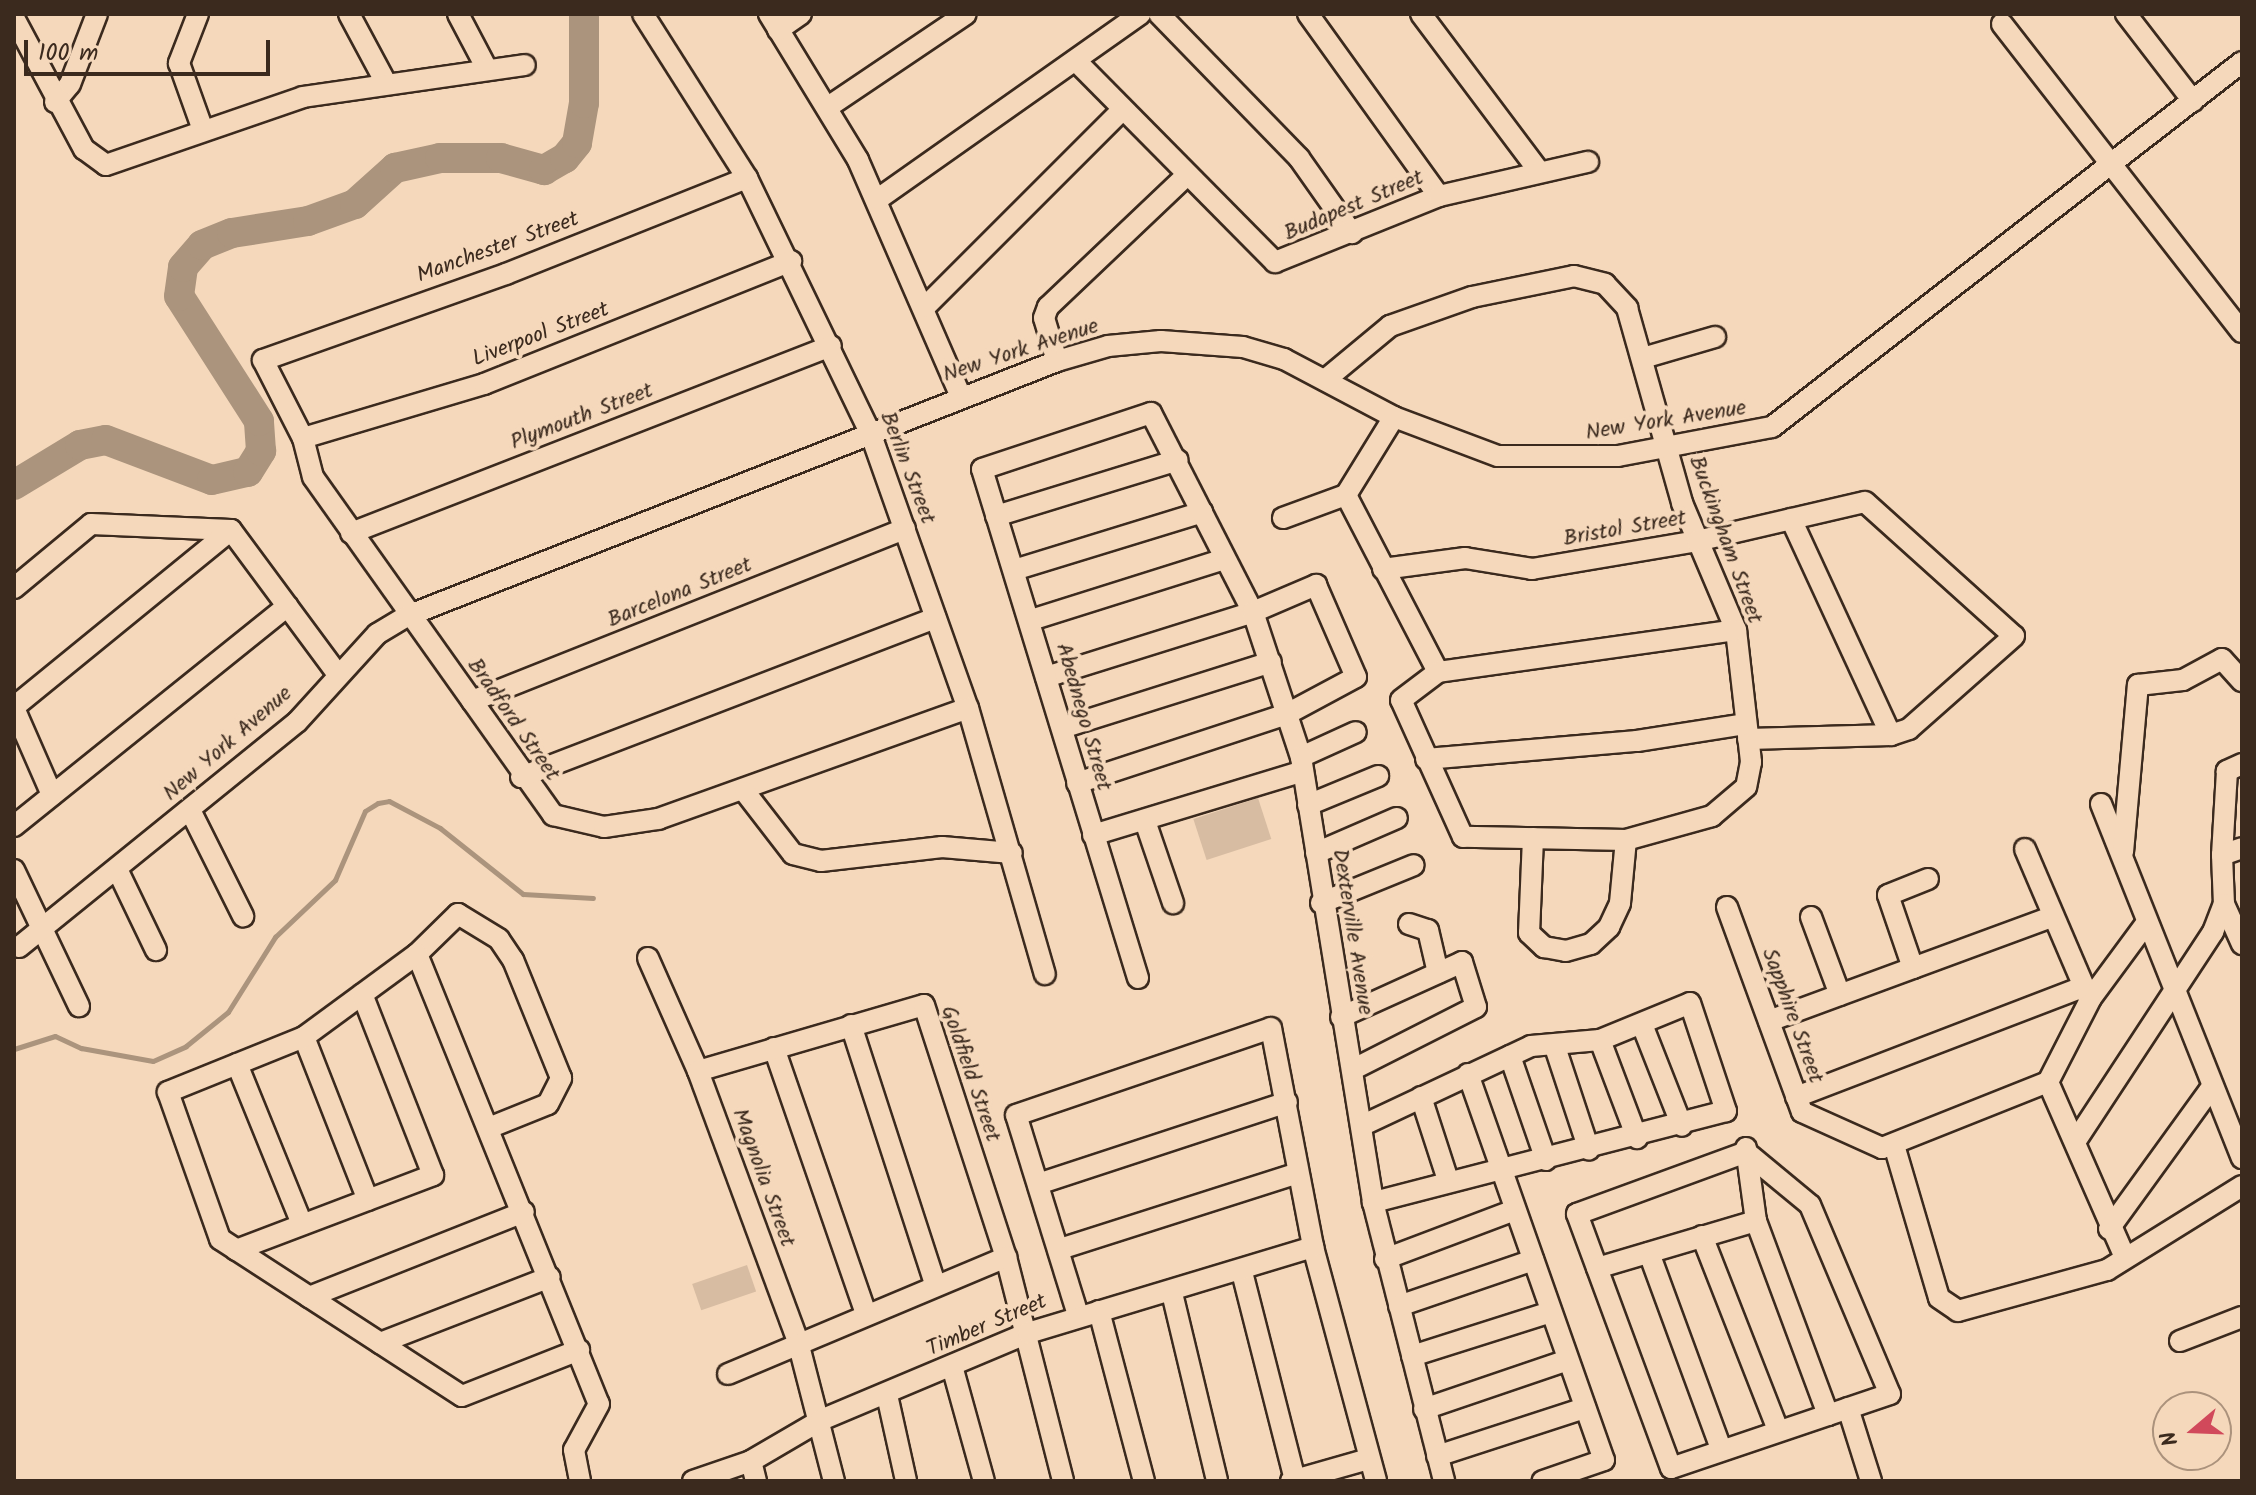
<!DOCTYPE html>
<html>
<head>
<meta charset="utf-8">
<style>
  body { margin:0 }
  #map { position:relative; width:2256px; height:1495px; overflow:hidden; background:#f5d8bb; font-family:Kalam,sans-serif }
  div>[style] { position:absolute }
  [style*='--x'] { left:calc(var(--x)*1px); top:calc(var(--y)*1px); width:calc(var(--w)*1px); rotate:calc(var(--a)*1deg) }
  .green>* { inset:0; background:#d7bca2; transform-origin:0 0 }
  .stream>* { height:5px; margin:-2.5px; padding:0 2.5px; transform-origin:2.5px; border-radius:2.5px; background:#ab947d }
  .river>* { height:30px; margin:-15px; padding:0 15px; transform-origin:15px; border-radius:15px; background:#ab947d }
  .roads { filter:drop-shadow(2px 0 #3b2a1e) drop-shadow(-2px 0 #3b2a1e) drop-shadow(0 2px #3b2a1e) drop-shadow(0 -2px #3b2a1e) }
  .minor>* { height:20px; margin:-10px; padding:0 10px; transform-origin:10px; border-radius:10px; background:#f5d8bb }
  span { translate:-50% -50%; white-space:nowrap; text-align:center; line-height:1.15; -webkit-text-stroke:8px #f5d8bb; paint-order:stroke }
  .street-label { font-size:22px; color:#3b2a1e }
  .frame { position:absolute; inset:0; border:16px solid #3b2a1e; pointer-events:none }
  .north { position:absolute; left:2152px; top:1391px; width:80px; height:80px; box-sizing:border-box; background:#f5d8bb; border:2px solid #ab927c; border-radius:50%; rotate:251deg; font-size:22px; font-weight:700; line-height:32px; text-align:center; color:#3b2a1e }
  .north::after { content:''; display:block; margin:auto; width:28px; height:36px; background:#d1495b; clip-path:polygon(50% 0,100% 100%,50% 72%,0 100%) }
  .scale { position:absolute; left:24px; top:40px; width:246px; height:36px; box-sizing:border-box; border:4px solid #3b2a1e; border-top:0; padding-left:10px; font-size:24px; line-height:28px; white-space:nowrap; color:#3b2a1e; -webkit-text-stroke:6px #f5d8bb; paint-order:stroke }
</style>
</head>
<body>
<div id="map">
  <div class="green">
    <div style="left:1258px;top:798px;width:43px;height:68px;rotate:72deg"></div>
    <div style="left:747px;top:1265px;width:28px;height:58px;rotate:71deg"></div>
  </div>
  <div class="stream">
    <div style="--x:14;--y:1049;--w:43;--a:-17.6"></div>
    <div style="--x:55;--y:1036;--w:29;--a:25"></div>
    <div style="--x:81;--y:1048;--w:73;--a:10.2"></div>
    <div style="--x:153;--y:1061;--w:36;--a:-24"></div>
    <div style="--x:186;--y:1046;--w:54;--a:-39"></div>
    <div style="--x:228;--y:1012;--w:89;--a:-57.9"></div>
    <div style="--x:275;--y:937;--w:83;--a:-43.5"></div>
    <div style="--x:335;--y:880;--w:75;--a:-66.5"></div>
    <div style="--x:365;--y:811;--w:15;--a:-32"></div>
    <div style="--x:378;--y:803;--w:11;--a:-10"></div>
    <div style="--x:389;--y:801;--w:58;--a:27.9"></div>
    <div style="--x:440;--y:828;--w:106;--a:38.5"></div>
    <div style="--x:523;--y:894;--w:70;--a:3.3"></div>
  </div>
  <div class="river">
    <div style="--x:14;--y:485;--w:77;--a:-31.2"></div>
    <div style="--x:80;--y:445;--w:26;--a:-11"></div>
    <div style="--x:106;--y:440;--w:113;--a:20.7"></div>
    <div style="--x:212;--y:480;--w:37;--a:-13"></div>
    <div style="--x:248;--y:472;--w:25;--a:-58"></div>
    <div style="--x:261;--y:451;--w:30;--a:-94"></div>
    <div style="--x:259;--y:421;--w:148;--a:-122.6"></div>
    <div style="--x:179;--y:296;--w:29;--a:-82"></div>
    <div style="--x:183;--y:267;--w:29;--a:-49"></div>
    <div style="--x:202;--y:245;--w:32;--a:-22"></div>
    <div style="--x:232;--y:233;--w:77;--a:-9"></div>
    <div style="--x:308;--y:221;--w:50;--a:-19.9"></div>
    <div style="--x:355;--y:204;--w:54;--a:-42"></div>
    <div style="--x:395;--y:168;--w:46;--a:-12.5"></div>
    <div style="--x:440;--y:158;--w:61;--a:0"></div>
    <div style="--x:501;--y:158;--w:45;--a:15.6"></div>
    <div style="--x:544;--y:170;--w:24;--a:-30"></div>
    <div style="--x:565;--y:158;--w:19;--a:-51"></div>
    <div style="--x:577;--y:143;--w:41;--a:-80.1"></div>
    <div style="--x:584;--y:103;--w:89;--a:-90"></div>
  </div>
  <div class="roads">
    <div class="minor">
      <div style="--x:198;--y:14;--w:53;--a:111.2"></div>
      <div style="--x:179;--y:63;--w:71;--a:70.3"></div>
      <div style="--x:349;--y:14;--w:78;--a:61.8"></div>
      <div style="--x:458;--y:14;--w:60;--a:62.2"></div>
      <div style="--x:643;--y:14;--w:194;--a:57.6"></div>
      <div style="--x:747;--y:178;--w:282;--a:64.2"></div>
      <div style="--x:870;--y:432;--w:293;--a:70.5"></div>
      <div style="--x:968;--y:708;--w:277;--a:73.9"></div>
      <div style="--x:769;--y:14;--w:171;--a:58.6"></div>
      <div style="--x:858;--y:160;--w:256;--a:66.5"></div>
      <div style="--x:1159;--y:14;--w:201;--a:45.8"></div>
      <div style="--x:1299;--y:158;--w:92;--a:54.8"></div>
      <div style="--x:1308;--y:14;--w:224;--a:54.3"></div>
      <div style="--x:1421;--y:14;--w:195;--a:53.1"></div>
      <div style="--x:2126;--y:14;--w:110;--a:52.4"></div>
      <div style="--x:14;--y:18;--w:149;--a:61.9"></div>
      <div style="--x:84;--y:149;--w:27;--a:36"></div>
      <div style="--x:106;--y:165;--w:208;--a:-19"></div>
      <div style="--x:303;--y:97;--w:224;--a:-8.2"></div>
      <div style="--x:2002;--y:24;--w:390;--a:52.1"></div>
      <div style="--x:778;--y:30;--w:28;--a:-35"></div>
      <div style="--x:1076;--y:61;--w:283;--a:45.3"></div>
      <div style="--x:1275;--y:262;--w:177;--a:-21.9"></div>
      <div style="--x:1439;--y:196;--w:153;--a:-12.9"></div>
      <div style="--x:55;--y:102;--w:23;--a:-50"></div>
      <div style="--x:70;--y:84;--w:75;--a:-68.9"></div>
      <div style="--x:828;--y:107;--w:166;--a:-34"></div>
      <div style="--x:747;--y:178;--w:259;--a:158.3"></div>
      <div style="--x:506;--y:274;--w:258;--a:160.5"></div>
      <div style="--x:263;--y:360;--w:88;--a:62.9"></div>
      <div style="--x:303;--y:438;--w:40;--a:75.6"></div>
      <div style="--x:313;--y:477;--w:415;--a:54.6"></div>
      <div style="--x:553;--y:815;--w:52;--a:13.2"></div>
      <div style="--x:604;--y:827;--w:55;--a:-8.4"></div>
      <div style="--x:658;--y:819;--w:329;--a:-19.7"></div>
      <div style="--x:878;--y:199;--w:321;--a:-35.2"></div>
      <div style="--x:925;--y:307;--w:279;--a:-45"></div>
      <div style="--x:1646;--y:357;--w:72;--a:-16.2"></div>
      <div style="--x:1057;--y:361;--w:45;--a:-106.8"></div>
      <div style="--x:1044;--y:318;--w:12;--a:-70"></div>
      <div style="--x:1048;--y:307;--w:192;--a:-43.5"></div>
      <div style="--x:1325;--y:380;--w:85;--a:-39.7"></div>
      <div style="--x:1390;--y:326;--w:87;--a:-19.5"></div>
      <div style="--x:1472;--y:297;--w:104;--a:-11.6"></div>
      <div style="--x:1574;--y:276;--w:32;--a:14"></div>
      <div style="--x:1605;--y:284;--w:33;--a:47"></div>
      <div style="--x:1627;--y:308;--w:203;--a:74.2"></div>
      <div style="--x:1682;--y:503;--w:138;--a:67"></div>
      <div style="--x:1736;--y:630;--w:133;--a:83.5"></div>
      <div style="--x:1751;--y:762;--w:25;--a:101"></div>
      <div style="--x:1746;--y:787;--w:45;--a:139.5"></div>
      <div style="--x:1712;--y:816;--w:89;--a:164.4"></div>
      <div style="--x:1626;--y:840;--w:163;--a:-178.9"></div>
      <div style="--x:1463;--y:837;--w:150;--a:-114.3"></div>
      <div style="--x:1401;--y:700;--w:46;--a:-37.1"></div>
      <div style="--x:1394;--y:417;--w:92;--a:121.6"></div>
      <div style="--x:1346;--y:495;--w:199;--a:62.5"></div>
      <div style="--x:303;--y:438;--w:189;--a:-16.6"></div>
      <div style="--x:484;--y:384;--w:331;--a:-21.8"></div>
      <div style="--x:996;--y:516;--w:190;--a:-17.1"></div>
      <div style="--x:1283;--y:518;--w:67;--a:-20.1"></div>
      <div style="--x:1791;--y:519;--w:238;--a:65.2"></div>
      <div style="--x:351;--y:533;--w:515;--a:-21.29"></div>
      <div style="--x:1383;--y:569;--w:83;--a:-7.6"></div>
      <div style="--x:1465;--y:558;--w:68;--a:9.3"></div>
      <div style="--x:1532;--y:569;--w:167;--a:-9.6"></div>
      <div style="--x:1697;--y:541;--w:172;--a:-13.1"></div>
      <div style="--x:1865;--y:502;--w:200;--a:42"></div>
      <div style="--x:2014;--y:636;--w:140;--a:138.5"></div>
      <div style="--x:1909;--y:729;--w:19;--a:162"></div>
      <div style="--x:1891;--y:735;--w:143;--a:178.4"></div>
      <div style="--x:1014;--y:570;--w:197;--a:-17.1"></div>
      <div style="--x:14;--y:588;--w:100;--a:-39.7"></div>
      <div style="--x:91;--y:524;--w:140;--a:2.5"></div>
      <div style="--x:231;--y:530;--w:178;--a:53.5"></div>
      <div style="--x:1031;--y:620;--w:203;--a:-17.5"></div>
      <div style="--x:1438;--y:672;--w:301;--a:-8"></div>
      <div style="--x:1046;--y:677;--w:217;--a:-17.4"></div>
      <div style="--x:1253;--y:612;--w:69;--a:-23.2"></div>
      <div style="--x:1316;--y:585;--w:100;--a:66.5"></div>
      <div style="--x:1356;--y:677;--w:78;--a:151.8"></div>
      <div style="--x:1287;--y:714;--w:221;--a:161.8"></div>
      <div style="--x:472;--y:701;--w:466;--a:-21.7"></div>
      <div style="--x:14;--y:707;--w:280;--a:-39.2"></div>
      <div style="--x:14;--y:708;--w:95;--a:66.4"></div>
      <div style="--x:1062;--y:728;--w:219;--a:-17.5"></div>
      <div style="--x:1301;--y:757;--w:60;--a:-24.4"></div>
      <div style="--x:1426;--y:759;--w:212;--a:-4.9"></div>
      <div style="--x:1637;--y:741;--w:109;--a:-8.9"></div>
      <div style="--x:2242;--y:764;--w:17;--a:155"></div>
      <div style="--x:2227;--y:771;--w:84;--a:93.4"></div>
      <div style="--x:2222;--y:855;--w:49;--a:87.7"></div>
      <div style="--x:2224;--y:904;--w:44;--a:65.8"></div>
      <div style="--x:521;--y:777;--w:444;--a:-21"></div>
      <div style="--x:745;--y:792;--w:78;--a:52.3"></div>
      <div style="--x:793;--y:854;--w:29;--a:14"></div>
      <div style="--x:821;--y:861;--w:122;--a:-6.6"></div>
      <div style="--x:942;--y:847;--w:70;--a:4.9"></div>
      <div style="--x:2101;--y:804;--w:381;--a:68.3"></div>
      <div style="--x:1308;--y:805;--w:76;--a:-22.5"></div>
      <div style="--x:190;--y:810;--w:119;--a:63.4"></div>
      <div style="--x:1145;--y:821;--w:87;--a:71.1"></div>
      <div style="--x:14;--y:826;--w:351;--a:-38.8"></div>
      <div style="--x:1093;--y:835;--w:217;--a:-16.9"></div>
      <div style="--x:1533;--y:838;--w:95;--a:92.4"></div>
      <div style="--x:1529;--y:933;--w:21;--a:43"></div>
      <div style="--x:1544;--y:947;--w:22;--a:10"></div>
      <div style="--x:1566;--y:951;--w:26;--a:-16"></div>
      <div style="--x:1591;--y:944;--w:25;--a:-43"></div>
      <div style="--x:1609;--y:927;--w:26;--a:-65"></div>
      <div style="--x:1620;--y:903;--w:63;--a:-84.6"></div>
      <div style="--x:2025;--y:849;--w:160;--a:66.8"></div>
      <div style="--x:2123;--y:852;--w:168;--a:-84.9"></div>
      <div style="--x:2138;--y:685;--w:45;--a:-6.3"></div>
      <div style="--x:2183;--y:680;--w:44;--a:-28.3"></div>
      <div style="--x:2222;--y:659;--w:30;--a:48"></div>
      <div style="--x:1316;--y:853;--w:88;--a:-23.4"></div>
      <div style="--x:2222;--y:855;--w:21;--a:-19"></div>
      <div style="--x:117;--y:869;--w:90;--a:64.3"></div>
      <div style="--x:14;--y:870;--w:151;--a:64.5"></div>
      <div style="--x:1321;--y:903;--w:100;--a:-22.2"></div>
      <div style="--x:1727;--y:907;--w:218;--a:69.9"></div>
      <div style="--x:1802;--y:1112;--w:88;--a:24.2"></div>
      <div style="--x:1882;--y:1148;--w:179;--a:-21.7"></div>
      <div style="--x:2048;--y:1082;--w:94;--a:-62.9"></div>
      <div style="--x:2091;--y:998;--w:94;--a:-53.6"></div>
      <div style="--x:1811;--y:917;--w:83;--a:69.6"></div>
      <div style="--x:1409;--y:924;--w:20;--a:18"></div>
      <div style="--x:1428;--y:930;--w:44;--a:76.9"></div>
      <div style="--x:19;--y:947;--w:358;--a:-39"></div>
      <div style="--x:297;--y:722;--w:119;--a:-47.7"></div>
      <div style="--x:377;--y:634;--w:35;--a:-31"></div>
      <div style="--x:407;--y:616;--w:698;--a:-21.42"></div>
      <div style="--x:1057;--y:361;--w:53;--a:-16.4"></div>
      <div style="--x:1108;--y:346;--w:53;--a:-5.4"></div>
      <div style="--x:1161;--y:341;--w:82;--a:4.2"></div>
      <div style="--x:1243;--y:347;--w:43;--a:16.3"></div>
      <div style="--x:1284;--y:359;--w:124;--a:27.8"></div>
      <div style="--x:1394;--y:417;--w:111;--a:20.6"></div>
      <div style="--x:1498;--y:456;--w:120;--a:0"></div>
      <div style="--x:1618;--y:456;--w:157;--a:-10.7"></div>
      <div style="--x:1772;--y:427;--w:595;--a:-37.83"></div>
      <div style="--x:417;--y:954;--w:485;--a:68"></div>
      <div style="--x:599;--y:1404;--w:52;--a:118.5"></div>
      <div style="--x:574;--y:1450;--w:32;--a:79"></div>
      <div style="--x:648;--y:958;--w:124;--a:66.1"></div>
      <div style="--x:698;--y:1071;--w:289;--a:69.7"></div>
      <div style="--x:798;--y:1342;--w:144;--a:75.5"></div>
      <div style="--x:1913;--y:968;--w:77;--a:-108.9"></div>
      <div style="--x:1888;--y:895;--w:43;--a:-21.8"></div>
      <div style="--x:1138;--y:978;--w:532;--a:-107.04"></div>
      <div style="--x:982;--y:469;--w:178;--a:-18.3"></div>
      <div style="--x:1151;--y:413;--w:224;--a:62.9"></div>
      <div style="--x:1253;--y:612;--w:153;--a:71.7"></div>
      <div style="--x:1301;--y:757;--w:451;--a:80.8"></div>
      <div style="--x:1373;--y:1202;--w:288;--a:75.7"></div>
      <div style="--x:1341;--y:1017;--w:133;--a:-24.4"></div>
      <div style="--x:1462;--y:962;--w:47;--a:72.7"></div>
      <div style="--x:1476;--y:1007;--w:139;--a:153.1"></div>
      <div style="--x:1769;--y:1021;--w:302;--a:-20.2"></div>
      <div style="--x:851;--y:1025;--w:274;--a:72"></div>
      <div style="--x:1643;--y:1027;--w:106;--a:68.5"></div>
      <div style="--x:304;--y:1037;--w:175;--a:68.6"></div>
      <div style="--x:1600;--y:1040;--w:105;--a:69.3"></div>
      <div style="--x:1555;--y:1047;--w:108;--a:71.7"></div>
      <div style="--x:774;--y:1048;--w:278;--a:70.9"></div>
      <div style="--x:1510;--y:1056;--w:110;--a:70.9"></div>
      <div style="--x:237;--y:1064;--w:173;--a:67.9"></div>
      <div style="--x:698;--y:1071;--w:235;--a:-16.3"></div>
      <div style="--x:924;--y:1005;--w:265;--a:72"></div>
      <div style="--x:1006;--y:1257;--w:231;--a:75.7"></div>
      <div style="--x:1468;--y:1074;--w:409;--a:70.6"></div>
      <div style="--x:1604;--y:1460;--w:65;--a:161"></div>
      <div style="--x:2048;--y:1082;--w:191;--a:66.3"></div>
      <div style="--x:1421;--y:1097;--w:87;--a:72"></div>
      <div style="--x:1796;--y:1097;--w:304;--a:-21"></div>
      <div style="--x:1361;--y:1126;--w:188;--a:-25.2"></div>
      <div style="--x:1531;--y:1046;--w:69;--a:-5"></div>
      <div style="--x:1600;--y:1040;--w:97;--a:-22.3"></div>
      <div style="--x:1690;--y:1003;--w:114;--a:71.6"></div>
      <div style="--x:1726;--y:1111;--w:365;--a:165.5"></div>
      <div style="--x:491;--y:1127;--w:61;--a:-22"></div>
      <div style="--x:548;--y:1104;--w:29;--a:-63"></div>
      <div style="--x:561;--y:1078;--w:127;--a:-112.1"></div>
      <div style="--x:513;--y:960;--w:25;--a:-124"></div>
      <div style="--x:499;--y:939;--w:48;--a:-148.6"></div>
      <div style="--x:458;--y:914;--w:57;--a:135.7"></div>
      <div style="--x:417;--y:954;--w:140;--a:143.7"></div>
      <div style="--x:304;--y:1037;--w:147;--a:158"></div>
      <div style="--x:168;--y:1092;--w:156;--a:70.5"></div>
      <div style="--x:220;--y:1239;--w:288;--a:33"></div>
      <div style="--x:462;--y:1396;--w:126;--a:-21.5"></div>
      <div style="--x:2077;--y:1139;--w:248;--a:-56.7"></div>
      <div style="--x:2213;--y:932;--w:30;--a:-69"></div>
      <div style="--x:1894;--y:1145;--w:159;--a:73.6"></div>
      <div style="--x:1939;--y:1298;--w:23;--a:34"></div>
      <div style="--x:1958;--y:1311;--w:155;--a:-15.4"></div>
      <div style="--x:2107;--y:1270;--w:159;--a:-31.9"></div>
      <div style="--x:1746;--y:1148;--w:74;--a:82.2"></div>
      <div style="--x:1756;--y:1221;--w:207;--a:69.6"></div>
      <div style="--x:1746;--y:1152;--w:83;--a:39.6"></div>
      <div style="--x:1810;--y:1205;--w:205;--a:67.1"></div>
      <div style="--x:1890;--y:1394;--w:231;--a:161.3"></div>
      <div style="--x:1671;--y:1468;--w:271;--a:-110.3"></div>
      <div style="--x:1577;--y:1214;--w:180;--a:-20.1"></div>
      <div style="--x:1038;--y:1184;--w:262;--a:-18.2"></div>
      <div style="--x:2109;--y:1229;--w:174;--a:-54.1"></div>
      <div style="--x:1702;--y:1236;--w:208;--a:68.6"></div>
      <div style="--x:1060;--y:1249;--w:250;--a:-17.7"></div>
      <div style="--x:236;--y:1250;--w:211;--a:-20.8"></div>
      <div style="--x:433;--y:1175;--w:194;--a:-111.4"></div>
      <div style="--x:1649;--y:1253;--w:209;--a:69.8"></div>
      <div style="--x:1385;--y:1259;--w:139;--a:-20.7"></div>
      <div style="--x:1597;--y:1268;--w:166;--a:-16.5"></div>
      <div style="--x:1242;--y:1272;--w:215;--a:75.7"></div>
      <div style="--x:1172;--y:1293;--w:193;--a:76.5"></div>
      <div style="--x:309;--y:1297;--w:231;--a:-21.6"></div>
      <div style="--x:1399;--y:1306;--w:142;--a:-18.9"></div>
      <div style="--x:1099;--y:1311;--w:176;--a:75.2"></div>
      <div style="--x:1078;--y:1315;--w:209;--a:-107.2"></div>
      <div style="--x:1016;--y:1115;--w:269;--a:-18.8"></div>
      <div style="--x:1271;--y:1028;--w:223;--a:79.1"></div>
      <div style="--x:1313;--y:1247;--w:242;--a:74.9"></div>
      <div style="--x:2180;--y:1341;--w:66;--a:-21.2"></div>
      <div style="--x:380;--y:1343;--w:182;--a:-21.2"></div>
      <div style="--x:1412;--y:1356;--w:146;--a:-17.6"></div>
      <div style="--x:952;--y:1366;--w:119;--a:74.5"></div>
      <div style="--x:728;--y:1374;--w:302;--a:-22.8"></div>
      <div style="--x:887;--y:1395;--w:88;--a:77.5"></div>
      <div style="--x:1848;--y:1408;--w:77;--a:72.5"></div>
      <div style="--x:1424;--y:1409;--w:152;--a:-18.8"></div>
      <div style="--x:1437;--y:1456;--w:156;--a:-18"></div>
      <div style="--x:751;--y:1461;--w:21;--a:76"></div>
      <div style="--x:693;--y:1481;--w:61;--a:-19"></div>
      <div style="--x:751;--y:1461;--w:81;--a:-30.4"></div>
      <div style="--x:821;--y:1420;--w:225;--a:-22.8"></div>
      <div style="--x:1028;--y:1333;--w:298;--a:-16.8"></div>
      <div style="--x:1291;--y:1481;--w:81;--a:-15.8"></div>
    </div>
  </div>
  <div class="street-label">
    <span style="left:1354px;top:206px;rotate:-23deg">Budapest Street</span>
    <span style="left:498px;top:248px;rotate:-20deg">Manchester Street</span>
    <span style="left:541px;top:335px;rotate:-21deg">Liverpool Street</span>
    <span style="left:1021px;top:351px;rotate:-18deg">New York Avenue</span>
    <span style="left:582px;top:417px;rotate:-21deg">Plymouth Street</span>
    <span style="left:1666px;top:421px;rotate:-9deg">New York Avenue</span>
    <span style="left:907px;top:468px;rotate:69deg">Berlin Street</span>
    <span style="left:1625px;top:529px;rotate:-10deg">Bristol Street</span>
    <span style="left:1725px;top:540px;rotate:70deg">Buckingham Street</span>
    <span style="left:680px;top:593px;rotate:-22deg">Barcelona Street</span>
    <span style="left:1083px;top:717px;rotate:74deg">Abednego Street</span>
    <span style="left:513px;top:720px;rotate:55deg">Bradford Street</span>
    <span style="left:228px;top:744px;rotate:-41deg">New York Avenue</span>
    <span style="left:1352px;top:932px;rotate:81deg">Dexterville Avenue</span>
    <span style="left:1792px;top:1016px;rotate:70deg">Sapphire Street</span>
    <span style="left:970px;top:1074px;rotate:71deg">Goldfield Street</span>
    <span style="left:763px;top:1178px;rotate:70deg">Magnolia Street</span>
    <span style="left:987px;top:1326px;rotate:-23deg">Timber Street</span>
  </div>
  <div class="frame"></div>
  <div class="north">N</div>
  <div class="scale">100 m</div>
</div>
</body>
</html>
